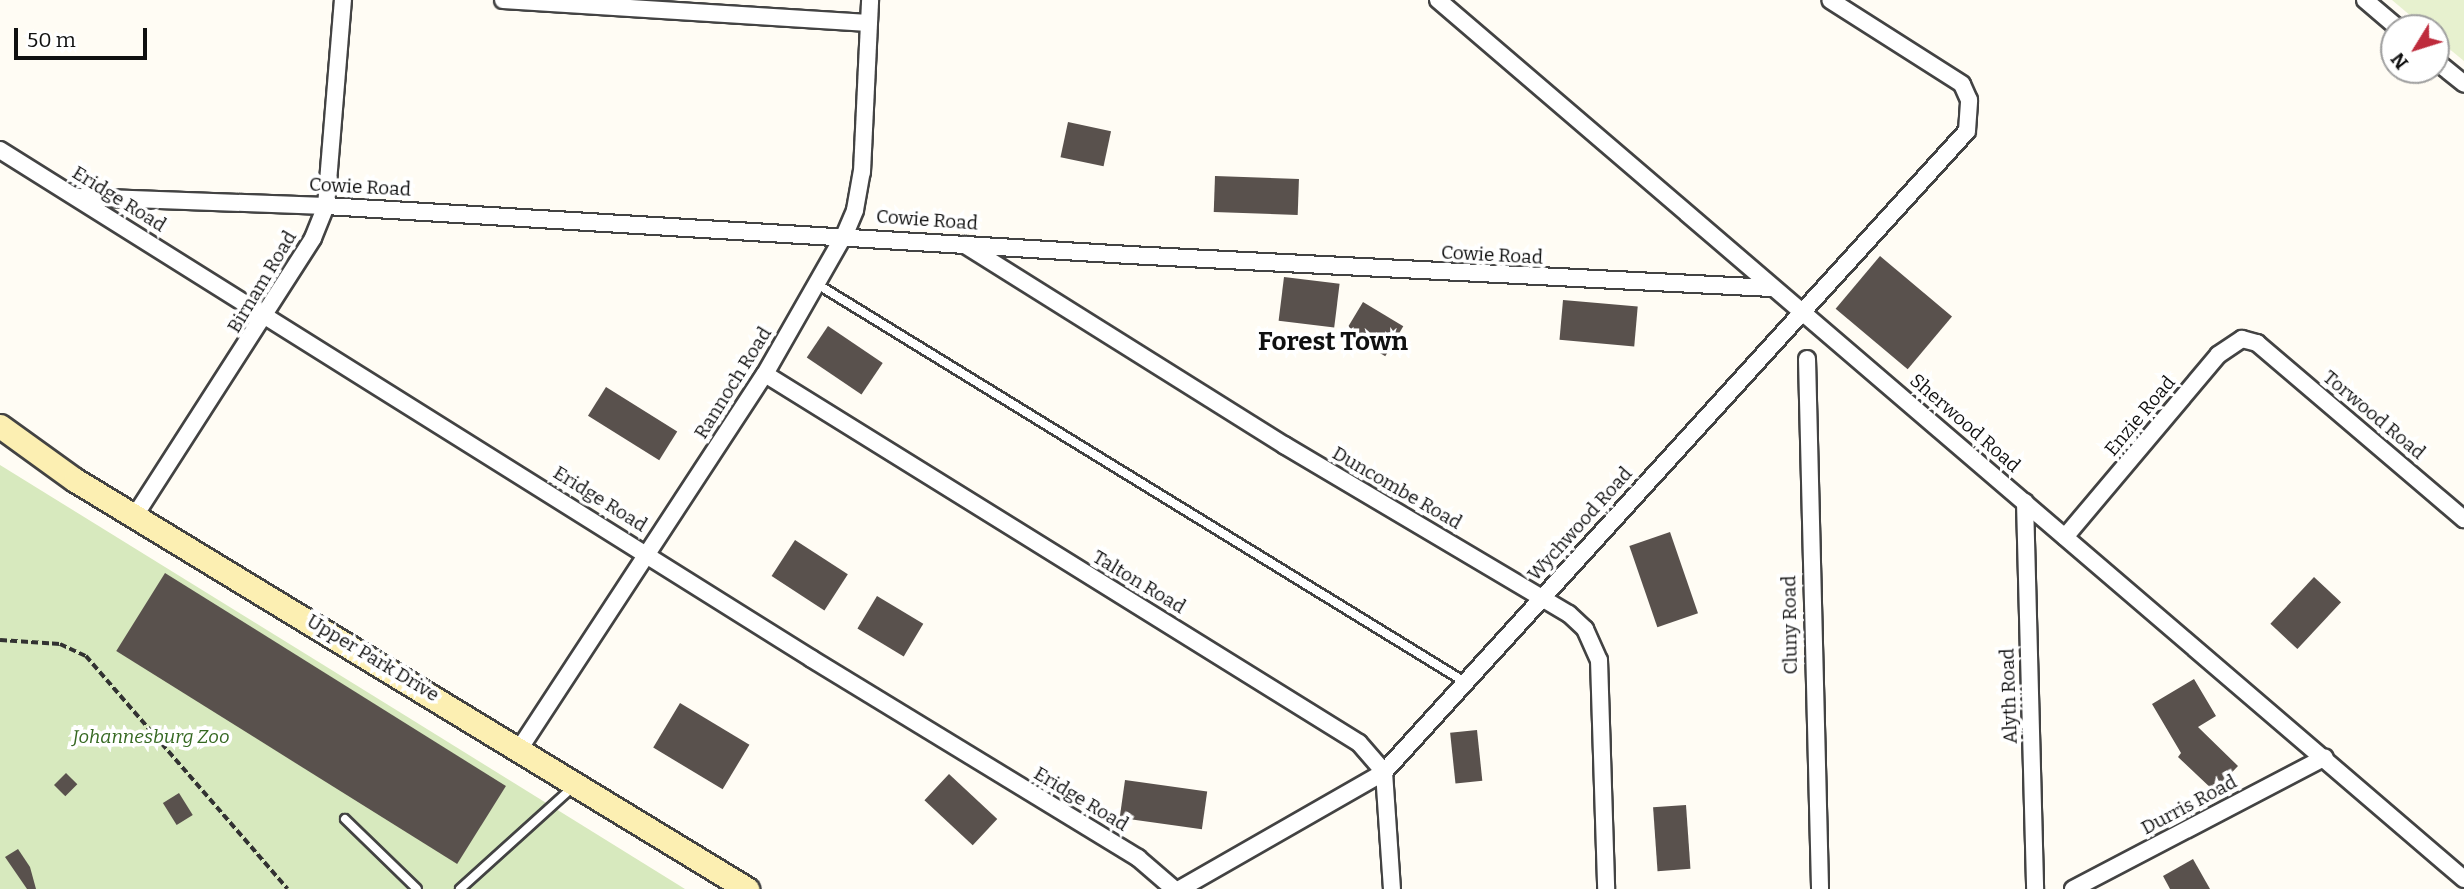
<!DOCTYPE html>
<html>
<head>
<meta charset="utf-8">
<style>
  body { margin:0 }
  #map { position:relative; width:2464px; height:889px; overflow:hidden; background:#fffcf4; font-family:Bitter,serif }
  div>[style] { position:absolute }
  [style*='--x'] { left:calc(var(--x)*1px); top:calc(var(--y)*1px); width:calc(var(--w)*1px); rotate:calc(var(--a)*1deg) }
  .green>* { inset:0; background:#d7e9be }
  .pitch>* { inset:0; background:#e7f1cf }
  .building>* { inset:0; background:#59514d; transform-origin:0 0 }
  .path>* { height:3.5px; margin-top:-1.75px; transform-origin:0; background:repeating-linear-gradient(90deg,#323232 0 7px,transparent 0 10.5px) }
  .roads { filter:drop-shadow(2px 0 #434343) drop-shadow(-2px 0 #434343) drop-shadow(0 2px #434343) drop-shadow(0 -2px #434343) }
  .service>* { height:8px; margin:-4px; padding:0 4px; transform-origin:4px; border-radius:4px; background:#fff }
  .minor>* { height:16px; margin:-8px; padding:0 8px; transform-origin:8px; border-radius:8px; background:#fff }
  .secondary>* { height:23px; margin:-11.5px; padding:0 11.5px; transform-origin:11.5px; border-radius:11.5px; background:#fcefb2 }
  span { translate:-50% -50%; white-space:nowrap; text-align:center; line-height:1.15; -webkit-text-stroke:7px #fff; paint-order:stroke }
  .street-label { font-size:19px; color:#101010 }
  .park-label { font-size:19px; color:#356821; font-style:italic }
  .district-label { font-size:26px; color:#101010; font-weight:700 }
  .north { position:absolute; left:2380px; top:14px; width:70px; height:70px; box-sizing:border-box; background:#fff; border:2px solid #9f9f9f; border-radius:50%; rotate:232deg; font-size:19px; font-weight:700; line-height:28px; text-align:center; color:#101010 }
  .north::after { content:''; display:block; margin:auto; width:24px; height:32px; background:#be2b3c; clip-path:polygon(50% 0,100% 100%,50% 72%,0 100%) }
  .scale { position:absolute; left:14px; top:28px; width:133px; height:32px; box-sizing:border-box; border:4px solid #101010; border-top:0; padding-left:9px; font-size:21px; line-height:24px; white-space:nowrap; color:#101010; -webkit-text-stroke:5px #fff; paint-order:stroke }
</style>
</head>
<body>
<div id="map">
  <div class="green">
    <div style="clip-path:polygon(0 465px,406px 716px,685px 889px,0 889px)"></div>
  </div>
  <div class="pitch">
    <div style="clip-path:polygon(2392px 0,2464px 0,2464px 61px,2436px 38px,2436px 28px,2425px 28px)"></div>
  </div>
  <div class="building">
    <div style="left:1068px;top:122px;width:44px;height:36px;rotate:12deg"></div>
    <div style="left:1215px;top:176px;width:84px;height:36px;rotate:2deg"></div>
    <div style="left:1880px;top:256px;width:94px;height:69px;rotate:40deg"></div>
    <div style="left:1284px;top:277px;width:56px;height:44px;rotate:7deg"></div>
    <div style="left:1563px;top:300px;width:75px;height:40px;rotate:5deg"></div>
    <div style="left:1363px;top:302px;width:47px;height:35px;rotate:31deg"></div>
    <div style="left:828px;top:326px;width:66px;height:38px;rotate:34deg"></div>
    <div style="left:606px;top:387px;width:84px;height:34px;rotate:32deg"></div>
    <div style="left:1670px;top:532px;width:86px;height:43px;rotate:71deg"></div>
    <div style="left:795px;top:540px;width:63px;height:43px;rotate:33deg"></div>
    <div style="left:165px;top:573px;width:402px;height:92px;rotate:32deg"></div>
    <div style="left:2314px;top:577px;width:37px;height:64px;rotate:43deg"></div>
    <div style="left:877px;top:596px;width:54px;height:38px;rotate:31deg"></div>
    <div style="clip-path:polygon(2194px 679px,2216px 716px,2198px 727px,2238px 766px,2214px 791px,2178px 757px,2181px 753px,2152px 704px)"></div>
    <div style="left:680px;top:703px;width:81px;height:52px;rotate:31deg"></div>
    <div style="left:1477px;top:730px;width:51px;height:27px;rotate:84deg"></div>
    <div style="left:66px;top:773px;width:16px;height:17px;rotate:45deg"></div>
    <div style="left:949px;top:774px;width:66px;height:36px;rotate:43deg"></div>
    <div style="left:1125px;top:780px;width:83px;height:38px;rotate:8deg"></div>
    <div style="left:179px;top:793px;width:26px;height:19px;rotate:58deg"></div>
    <div style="left:1686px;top:805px;width:64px;height:33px;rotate:86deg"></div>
    <div style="clip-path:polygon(18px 849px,30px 867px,36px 889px,27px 889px,5px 857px)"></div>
    <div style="clip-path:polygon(2193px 859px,2210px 889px,2170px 889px,2163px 876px)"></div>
  </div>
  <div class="path">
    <div style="--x:0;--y:640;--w:60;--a:3.8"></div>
    <div style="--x:60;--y:644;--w:29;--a:25"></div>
    <div style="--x:86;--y:656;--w:308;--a:49.1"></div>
  </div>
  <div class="roads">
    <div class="service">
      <div style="--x:817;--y:284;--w:760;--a:31.56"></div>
      <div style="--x:345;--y:819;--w:100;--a:44.2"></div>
      <div style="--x:460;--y:889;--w:152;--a:-42.1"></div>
    </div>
    <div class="minor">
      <div style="--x:503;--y:0;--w:366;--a:3.6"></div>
      <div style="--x:1438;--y:0;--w:1351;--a:40.59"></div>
      <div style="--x:2365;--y:0;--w:43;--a:40.3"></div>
      <div style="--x:2436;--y:61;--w:36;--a:39"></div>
      <div style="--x:0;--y:150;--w:958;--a:32.08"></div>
      <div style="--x:812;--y:659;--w:382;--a:31.4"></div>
      <div style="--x:1138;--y:858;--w:48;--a:40.7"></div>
      <div style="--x:78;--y:197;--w:248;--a:2.1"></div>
      <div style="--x:326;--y:206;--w:804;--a:3.49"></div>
      <div style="--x:1129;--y:255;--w:644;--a:2.94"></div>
      <div style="--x:965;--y:245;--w:377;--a:32.1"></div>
      <div style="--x:1284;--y:445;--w:331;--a:30.7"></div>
      <div style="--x:1569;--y:614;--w:22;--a:43"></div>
      <div style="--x:1585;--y:629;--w:34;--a:66"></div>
      <div style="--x:1599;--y:660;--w:229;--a:88.2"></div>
      <div style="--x:1807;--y:359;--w:530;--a:88.59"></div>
      <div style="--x:765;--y:374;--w:699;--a:31.85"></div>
      <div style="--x:1359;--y:743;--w:38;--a:49"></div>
      <div style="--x:1384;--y:772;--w:117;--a:86.1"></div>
      <div style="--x:2025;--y:502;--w:387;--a:88.5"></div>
      <div style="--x:136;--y:514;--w:328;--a:-57.3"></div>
      <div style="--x:313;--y:238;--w:35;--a:-68"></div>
      <div style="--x:326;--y:206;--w:207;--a:-85.3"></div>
      <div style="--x:2065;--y:537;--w:238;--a:-49.9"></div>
      <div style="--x:2218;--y:355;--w:29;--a:-34"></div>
      <div style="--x:2242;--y:339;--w:16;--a:15"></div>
      <div style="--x:2257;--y:343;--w:272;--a:40.4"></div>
      <div style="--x:520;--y:748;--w:447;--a:-56.8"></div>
      <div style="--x:765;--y:374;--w:161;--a:-60.3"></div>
      <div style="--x:845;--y:234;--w:26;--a:-67"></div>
      <div style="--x:855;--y:210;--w:39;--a:-80"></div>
      <div style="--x:862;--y:172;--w:172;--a:-87.3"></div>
      <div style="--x:1180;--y:889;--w:235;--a:-29.8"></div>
      <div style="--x:1384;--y:772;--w:866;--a:-47.71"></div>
      <div style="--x:1967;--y:131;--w:31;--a:-86"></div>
      <div style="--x:1969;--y:100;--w:17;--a:-114"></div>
      <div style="--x:1962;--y:84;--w:156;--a:-147.5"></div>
      <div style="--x:2073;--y:889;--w:284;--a:-27.6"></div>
    </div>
    <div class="secondary">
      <div style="--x:0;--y:426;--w:92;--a:35.8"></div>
      <div style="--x:75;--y:480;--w:787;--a:31.33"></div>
    </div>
  </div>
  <div class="street-label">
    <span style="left:360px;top:187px;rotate:3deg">Cowie Road</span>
    <span style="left:119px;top:199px;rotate:32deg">Eridge Road</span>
    <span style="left:927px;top:220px;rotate:4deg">Cowie Road</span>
    <span style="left:1492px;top:255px;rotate:3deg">Cowie Road</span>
    <span style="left:262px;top:282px;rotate:-59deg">Birnam Road</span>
    <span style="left:733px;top:383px;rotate:-58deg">Rannoch Road</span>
    <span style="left:2374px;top:415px;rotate:40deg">Torwood Road</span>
    <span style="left:2140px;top:416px;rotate:-50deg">Enzie Road</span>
    <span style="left:1965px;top:423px;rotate:41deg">Sherwood Road</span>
    <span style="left:1397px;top:488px;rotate:30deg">Duncombe Road</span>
    <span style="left:600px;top:499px;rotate:32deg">Eridge Road</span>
    <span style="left:1580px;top:524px;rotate:-48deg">Wychwood Road</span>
    <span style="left:1139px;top:582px;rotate:31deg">Talton Road</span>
    <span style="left:1790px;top:625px;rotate:-91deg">Cluny Road</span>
    <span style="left:373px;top:658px;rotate:31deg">Upper Park Drive</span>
    <span style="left:2009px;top:696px;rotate:-92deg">Alyth Road</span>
    <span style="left:1081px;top:799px;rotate:31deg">Eridge Road</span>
    <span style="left:2189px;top:805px;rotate:-28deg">Durris Road</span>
  </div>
  <div class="park-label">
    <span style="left:151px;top:737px">Johannesburg Zoo</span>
  </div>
  <div class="district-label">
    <span style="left:1333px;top:342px">Forest Town</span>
  </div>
  <div class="north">N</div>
  <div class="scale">50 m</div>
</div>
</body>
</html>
